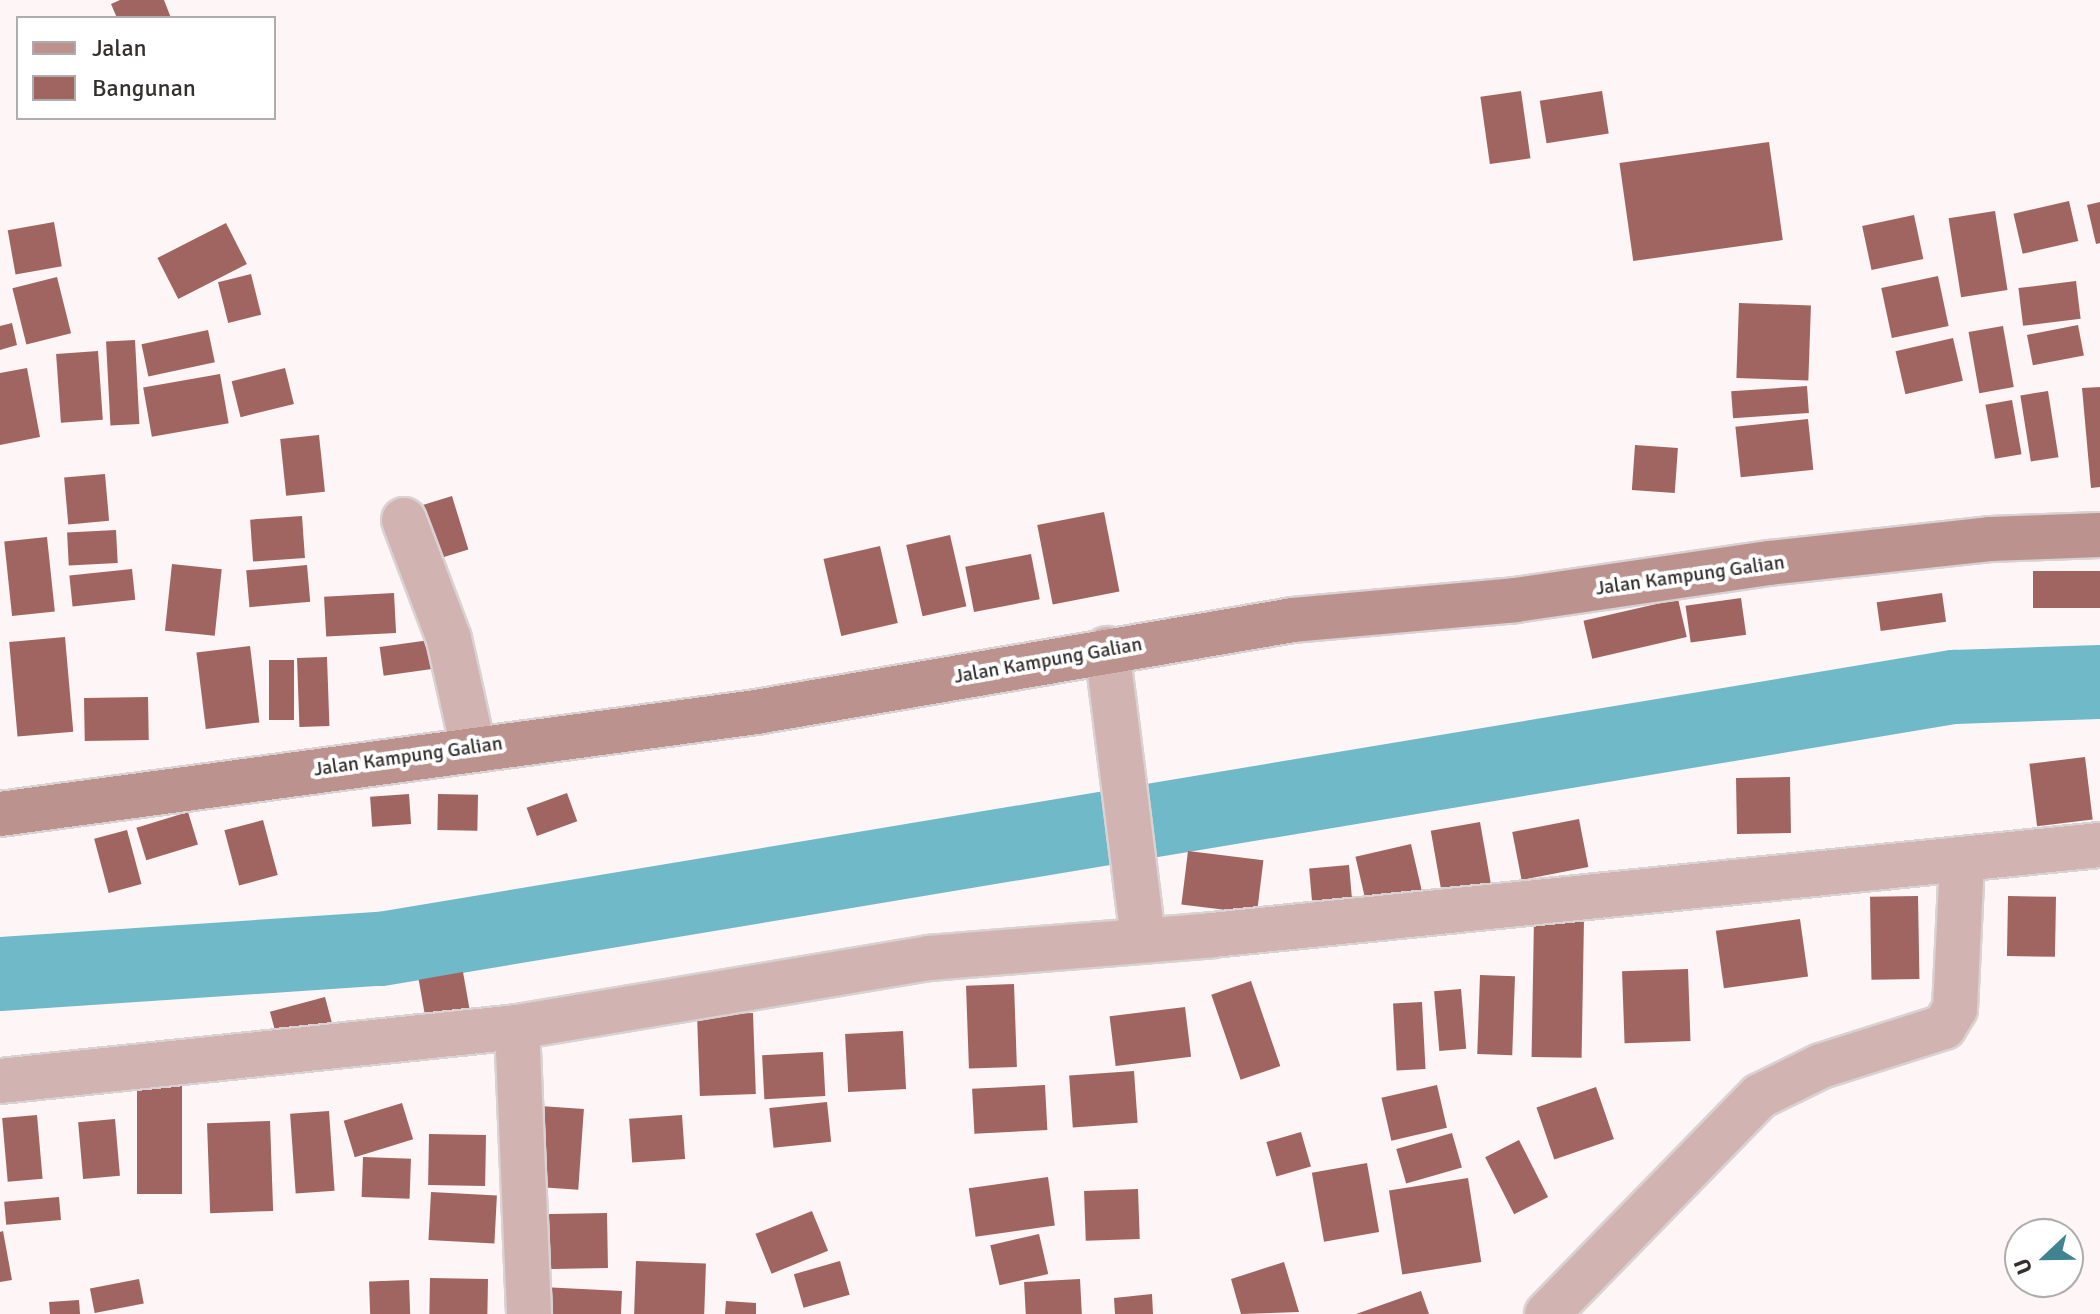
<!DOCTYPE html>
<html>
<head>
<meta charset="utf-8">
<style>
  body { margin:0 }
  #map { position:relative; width:2100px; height:1314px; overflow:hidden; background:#fef6f6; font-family:Signika,sans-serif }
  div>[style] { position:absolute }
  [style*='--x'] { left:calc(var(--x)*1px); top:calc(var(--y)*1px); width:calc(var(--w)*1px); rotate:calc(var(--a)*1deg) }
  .river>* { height:74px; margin:-37px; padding:0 37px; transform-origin:37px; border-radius:37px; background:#70b9c9 }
  .building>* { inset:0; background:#a06561; transform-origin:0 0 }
  .roads { filter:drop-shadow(2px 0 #dad2d2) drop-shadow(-2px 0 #dad2d2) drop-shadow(0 2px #dad2d2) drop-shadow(0 -2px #dad2d2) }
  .minor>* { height:44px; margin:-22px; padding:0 22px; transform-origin:22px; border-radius:22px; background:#d1b4b1 }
  .secondary>* { height:44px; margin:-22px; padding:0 22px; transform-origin:22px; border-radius:22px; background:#bc928e }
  span { translate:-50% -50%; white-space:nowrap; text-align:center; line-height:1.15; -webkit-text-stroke:8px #fff; paint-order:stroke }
  .street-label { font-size:20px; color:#353030 }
  .legend { position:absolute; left:16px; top:16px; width:260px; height:104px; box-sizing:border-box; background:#fff; border:2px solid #aeacac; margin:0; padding:10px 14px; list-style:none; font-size:24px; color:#353030 }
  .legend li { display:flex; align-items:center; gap:16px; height:40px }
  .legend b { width:40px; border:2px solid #aeacac }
  .north { position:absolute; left:2004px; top:1218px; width:80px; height:80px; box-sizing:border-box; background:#fff; border:2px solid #aeacac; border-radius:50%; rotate:248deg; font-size:22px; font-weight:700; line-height:32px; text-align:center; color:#353030 }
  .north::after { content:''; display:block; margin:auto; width:28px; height:36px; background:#408492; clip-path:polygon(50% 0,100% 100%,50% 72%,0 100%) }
</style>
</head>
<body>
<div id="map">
  <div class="river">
    <div style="--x:0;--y:974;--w:382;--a:-3.8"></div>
    <div style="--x:381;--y:949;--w:1595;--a:-9.46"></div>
    <div style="--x:1954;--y:687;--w:146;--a:-2"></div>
  </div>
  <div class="building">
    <div style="clip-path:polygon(120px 0,164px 0,171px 18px,117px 18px,111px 4px)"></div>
    <div style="left:1521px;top:91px;width:68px;height:41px;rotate:82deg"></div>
    <div style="left:1602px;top:91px;width:43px;height:63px;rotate:81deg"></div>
    <div style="left:1769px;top:142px;width:99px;height:151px;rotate:82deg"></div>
    <div style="left:2069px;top:201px;width:41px;height:57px;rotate:77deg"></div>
    <div style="clip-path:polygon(2100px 202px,2100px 243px,2096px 244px,2087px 205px)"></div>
    <div style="left:1995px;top:211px;width:80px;height:47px;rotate:81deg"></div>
    <div style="left:1914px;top:215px;width:45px;height:53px;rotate:78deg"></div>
    <div style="left:54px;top:222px;width:45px;height:47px;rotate:80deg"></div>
    <div style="left:226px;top:223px;width:46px;height:77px;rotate:63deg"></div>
    <div style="left:251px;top:274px;width:42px;height:34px;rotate:76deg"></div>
    <div style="left:1938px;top:276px;width:51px;height:58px;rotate:78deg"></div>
    <div style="left:57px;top:277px;width:58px;height:46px;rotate:76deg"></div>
    <div style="left:2076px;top:281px;width:38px;height:58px;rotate:83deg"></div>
    <div style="left:1739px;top:303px;width:72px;height:75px;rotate:2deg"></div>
    <div style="clip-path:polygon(12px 323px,17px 345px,0 350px,0 326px)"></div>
    <div style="left:2078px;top:325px;width:31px;height:52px;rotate:79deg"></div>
    <div style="left:2003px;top:326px;width:62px;height:35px;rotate:80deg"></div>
    <div style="left:208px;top:330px;width:33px;height:68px;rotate:78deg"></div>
    <div style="left:1953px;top:338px;width:44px;height:59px;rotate:77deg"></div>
    <div style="left:135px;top:340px;width:84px;height:29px;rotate:87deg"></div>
    <div style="left:98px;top:351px;width:69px;height:42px;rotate:86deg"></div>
    <div style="clip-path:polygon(27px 368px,40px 437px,0 445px,0 373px)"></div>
    <div style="left:285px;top:368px;width:37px;height:55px;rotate:76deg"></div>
    <div style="left:220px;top:374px;width:50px;height:78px;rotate:80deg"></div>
    <div style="left:1807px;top:386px;width:27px;height:76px;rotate:86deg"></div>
    <div style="clip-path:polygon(2100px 387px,2100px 487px,2091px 488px,2082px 388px)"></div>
    <div style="left:2048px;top:391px;width:67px;height:28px;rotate:81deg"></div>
    <div style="left:2012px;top:400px;width:55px;height:27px;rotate:80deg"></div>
    <div style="left:1808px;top:419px;width:51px;height:73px;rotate:84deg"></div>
    <div style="left:319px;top:435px;width:57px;height:39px;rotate:84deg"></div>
    <div style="left:1635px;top:445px;width:43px;height:45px;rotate:4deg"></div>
    <div style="left:105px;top:474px;width:47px;height:41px;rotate:85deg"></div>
    <div style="left:452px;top:496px;width:56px;height:39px;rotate:73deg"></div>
    <div style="left:1104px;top:512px;width:81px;height:68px;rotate:79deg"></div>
    <div style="left:302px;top:516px;width:42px;height:52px;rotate:86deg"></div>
    <div style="left:116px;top:530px;width:33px;height:49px;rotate:87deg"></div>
    <div style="left:950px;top:535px;width:73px;height:45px;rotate:77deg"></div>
    <div style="left:47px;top:537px;width:75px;height:43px;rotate:84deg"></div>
    <div style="left:880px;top:546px;width:79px;height:58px;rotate:77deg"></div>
    <div style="left:1031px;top:554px;width:46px;height:67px;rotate:79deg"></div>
    <div style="left:172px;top:564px;width:50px;height:67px;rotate:6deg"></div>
    <div style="left:307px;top:565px;width:37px;height:61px;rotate:85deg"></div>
    <div style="left:132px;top:569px;width:31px;height:63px;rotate:84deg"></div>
    <div style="left:2100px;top:571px;width:37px;height:67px;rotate:90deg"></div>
    <div style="left:394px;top:593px;width:40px;height:70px;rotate:87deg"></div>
    <div style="left:1942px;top:593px;width:29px;height:66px;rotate:82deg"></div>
    <div style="left:1741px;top:598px;width:37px;height:56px;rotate:82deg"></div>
    <div style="left:1678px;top:599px;width:39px;height:97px;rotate:77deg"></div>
    <div style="left:65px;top:637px;width:95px;height:56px;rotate:85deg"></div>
    <div style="left:444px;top:638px;width:29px;height:65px;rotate:82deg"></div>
    <div style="left:250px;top:646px;width:77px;height:54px;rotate:83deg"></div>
    <div style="left:327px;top:657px;width:69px;height:30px;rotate:88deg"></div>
    <div style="left:269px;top:660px;width:25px;height:60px"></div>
    <div style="left:148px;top:697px;width:43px;height:64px;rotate:89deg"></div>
    <div style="left:2085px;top:757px;width:63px;height:56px;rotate:83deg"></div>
    <div style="left:1790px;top:777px;width:56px;height:54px;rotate:89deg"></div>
    <div style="left:567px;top:793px;width:30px;height:43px;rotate:70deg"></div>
    <div style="left:409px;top:794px;width:30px;height:39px;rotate:86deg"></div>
    <div style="left:438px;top:794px;width:40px;height:36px;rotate:1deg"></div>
    <div style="left:188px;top:812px;width:34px;height:54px;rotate:73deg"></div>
    <div style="left:1579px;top:819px;width:49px;height:68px;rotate:79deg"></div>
    <div style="left:263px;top:820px;width:57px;height:40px;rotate:75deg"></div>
    <div style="left:1480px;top:822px;width:64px;height:50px;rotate:80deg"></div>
    <div style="left:127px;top:830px;width:56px;height:34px;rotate:75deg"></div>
    <div style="left:1411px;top:844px;width:49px;height:57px;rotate:77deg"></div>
    <div style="left:1188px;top:851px;width:76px;height:54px;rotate:7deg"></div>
    <div style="left:1349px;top:865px;width:33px;height:40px;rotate:85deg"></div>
    <div style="left:1918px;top:896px;width:83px;height:48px;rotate:89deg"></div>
    <div style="left:2008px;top:896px;width:48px;height:60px;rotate:1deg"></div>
    <div style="left:1534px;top:918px;width:50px;height:139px;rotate:1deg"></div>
    <div style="left:1800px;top:919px;width:58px;height:85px;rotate:82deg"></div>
    <div style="left:1688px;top:969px;width:72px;height:66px;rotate:88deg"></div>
    <div style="left:463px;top:972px;width:48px;height:45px;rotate:80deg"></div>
    <div style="left:1480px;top:975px;width:35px;height:79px;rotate:2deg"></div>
    <div style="left:1251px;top:981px;width:90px;height:42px;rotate:71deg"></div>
    <div style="left:1014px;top:984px;width:83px;height:48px;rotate:88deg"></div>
    <div style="left:1461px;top:989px;width:60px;height:27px;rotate:85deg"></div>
    <div style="left:325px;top:997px;width:34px;height:57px;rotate:75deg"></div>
    <div style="left:1422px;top:1002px;width:67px;height:29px;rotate:87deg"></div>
    <div style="left:1185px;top:1007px;width:50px;height:76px;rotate:83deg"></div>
    <div style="left:753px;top:1013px;width:81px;height:56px;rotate:88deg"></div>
    <div style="left:903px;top:1031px;width:58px;height:58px;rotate:87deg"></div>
    <div style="left:823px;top:1052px;width:44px;height:61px;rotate:87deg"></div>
    <div style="left:1134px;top:1071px;width:52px;height:65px;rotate:86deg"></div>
    <div style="left:137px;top:1085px;width:45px;height:109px"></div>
    <div style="left:1045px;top:1085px;width:45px;height:73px;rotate:87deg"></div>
    <div style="left:1437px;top:1085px;width:44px;height:57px;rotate:77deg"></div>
    <div style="left:1596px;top:1087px;width:55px;height:63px;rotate:71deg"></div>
    <div style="left:827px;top:1102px;width:40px;height:58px;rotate:84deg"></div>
    <div style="left:402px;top:1103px;width:38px;height:61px;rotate:73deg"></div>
    <div style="left:540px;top:1106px;width:44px;height:81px;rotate:4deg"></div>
    <div style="left:329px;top:1111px;width:80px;height:39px;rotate:86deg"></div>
    <div style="left:37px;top:1115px;width:64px;height:35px;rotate:85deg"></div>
    <div style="left:682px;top:1115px;width:44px;height:53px;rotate:86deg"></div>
    <div style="left:115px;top:1119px;width:57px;height:37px;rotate:85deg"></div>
    <div style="left:270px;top:1121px;width:90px;height:63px;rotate:88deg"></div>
    <div style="left:1301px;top:1132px;width:36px;height:36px;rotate:74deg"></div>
    <div style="left:1452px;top:1133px;width:36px;height:58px;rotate:74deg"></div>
    <div style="left:429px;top:1134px;width:57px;height:51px;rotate:1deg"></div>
    <div style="left:1519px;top:1140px;width:64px;height:38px;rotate:63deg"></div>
    <div style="left:363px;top:1157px;width:48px;height:40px;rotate:2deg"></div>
    <div style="left:1367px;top:1163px;width:70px;height:56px;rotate:80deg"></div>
    <div style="left:1048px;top:1177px;width:49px;height:80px;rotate:82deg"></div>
    <div style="left:1468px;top:1178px;width:85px;height:80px;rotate:81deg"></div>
    <div style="left:1138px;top:1189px;width:50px;height:54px;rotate:88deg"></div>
    <div style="left:431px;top:1192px;width:66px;height:48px;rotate:3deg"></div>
    <div style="left:59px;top:1197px;width:23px;height:55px;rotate:85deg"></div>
    <div style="left:812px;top:1211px;width:43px;height:61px;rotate:68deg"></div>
    <div style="left:607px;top:1213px;width:55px;height:68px;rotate:89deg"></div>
    <div style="clip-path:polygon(3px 1231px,12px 1280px,0 1282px,0 1232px)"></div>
    <div style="left:1039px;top:1234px;width:41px;height:50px;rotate:77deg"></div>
    <div style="left:636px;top:1261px;width:70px;height:53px;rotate:2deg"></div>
    <div style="left:840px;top:1261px;width:35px;height:48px;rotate:74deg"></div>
    <div style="clip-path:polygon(1284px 1262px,1299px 1312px,1241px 1314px,1231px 1279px)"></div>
    <div style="left:430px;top:1278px;width:58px;height:36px;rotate:1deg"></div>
    <div style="left:139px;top:1279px;width:25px;height:50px;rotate:79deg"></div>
    <div style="left:1080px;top:1279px;width:35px;height:56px;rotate:87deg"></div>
    <div style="left:409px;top:1280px;width:34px;height:40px;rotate:88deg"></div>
    <div style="clip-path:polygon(542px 1287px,622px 1291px,621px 1314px,541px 1314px)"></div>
    <div style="clip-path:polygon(1421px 1291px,1429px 1314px,1356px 1314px)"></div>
    <div style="clip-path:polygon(1152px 1294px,1153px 1314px,1115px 1314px,1114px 1298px)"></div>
    <div style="clip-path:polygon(79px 1300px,80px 1314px,50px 1314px,49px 1302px)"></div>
    <div style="clip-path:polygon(726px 1301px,756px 1303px,756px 1314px,725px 1314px)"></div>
  </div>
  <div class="roads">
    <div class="minor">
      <div style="--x:404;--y:520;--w:127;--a:69.3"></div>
      <div style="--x:449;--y:639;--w:111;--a:77.5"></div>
      <div style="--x:1107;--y:649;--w:293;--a:82.9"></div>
      <div style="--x:517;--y:1027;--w:287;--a:87.6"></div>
      <div style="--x:0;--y:1081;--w:520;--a:-5.96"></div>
      <div style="--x:517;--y:1027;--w:418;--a:-9.5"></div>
      <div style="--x:929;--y:958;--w:284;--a:-4.6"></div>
      <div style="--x:1212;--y:935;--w:893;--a:-5.79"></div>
      <div style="--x:1547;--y:1314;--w:305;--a:-45.7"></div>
      <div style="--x:1760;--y:1096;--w:68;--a:-26.2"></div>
      <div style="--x:1821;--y:1066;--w:129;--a:-17.6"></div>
      <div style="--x:1944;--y:1027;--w:21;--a:-59"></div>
      <div style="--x:1955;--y:1009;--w:149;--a:-87.3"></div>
    </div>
    <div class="secondary">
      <div style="--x:0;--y:814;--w:763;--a:-7.68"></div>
      <div style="--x:756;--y:712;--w:545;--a:-9.72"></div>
      <div style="--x:1293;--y:620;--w:223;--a:-5.1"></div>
      <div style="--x:1515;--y:600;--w:257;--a:-8.3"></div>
      <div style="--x:1769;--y:563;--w:222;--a:-6.2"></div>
      <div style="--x:1990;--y:539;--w:110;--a:-2.1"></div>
    </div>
  </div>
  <div class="street-label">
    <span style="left:1690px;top:575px;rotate:-8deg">Jalan Kampung Galian</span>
    <span style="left:1048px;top:660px;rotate:-10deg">Jalan Kampung Galian</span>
    <span style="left:408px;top:756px;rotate:-8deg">Jalan Kampung Galian</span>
  </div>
  <ul class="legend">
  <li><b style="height:10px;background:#bc928e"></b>Jalan</li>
  <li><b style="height:22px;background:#a06561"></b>Bangunan</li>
  </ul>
  <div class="north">U</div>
</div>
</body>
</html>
